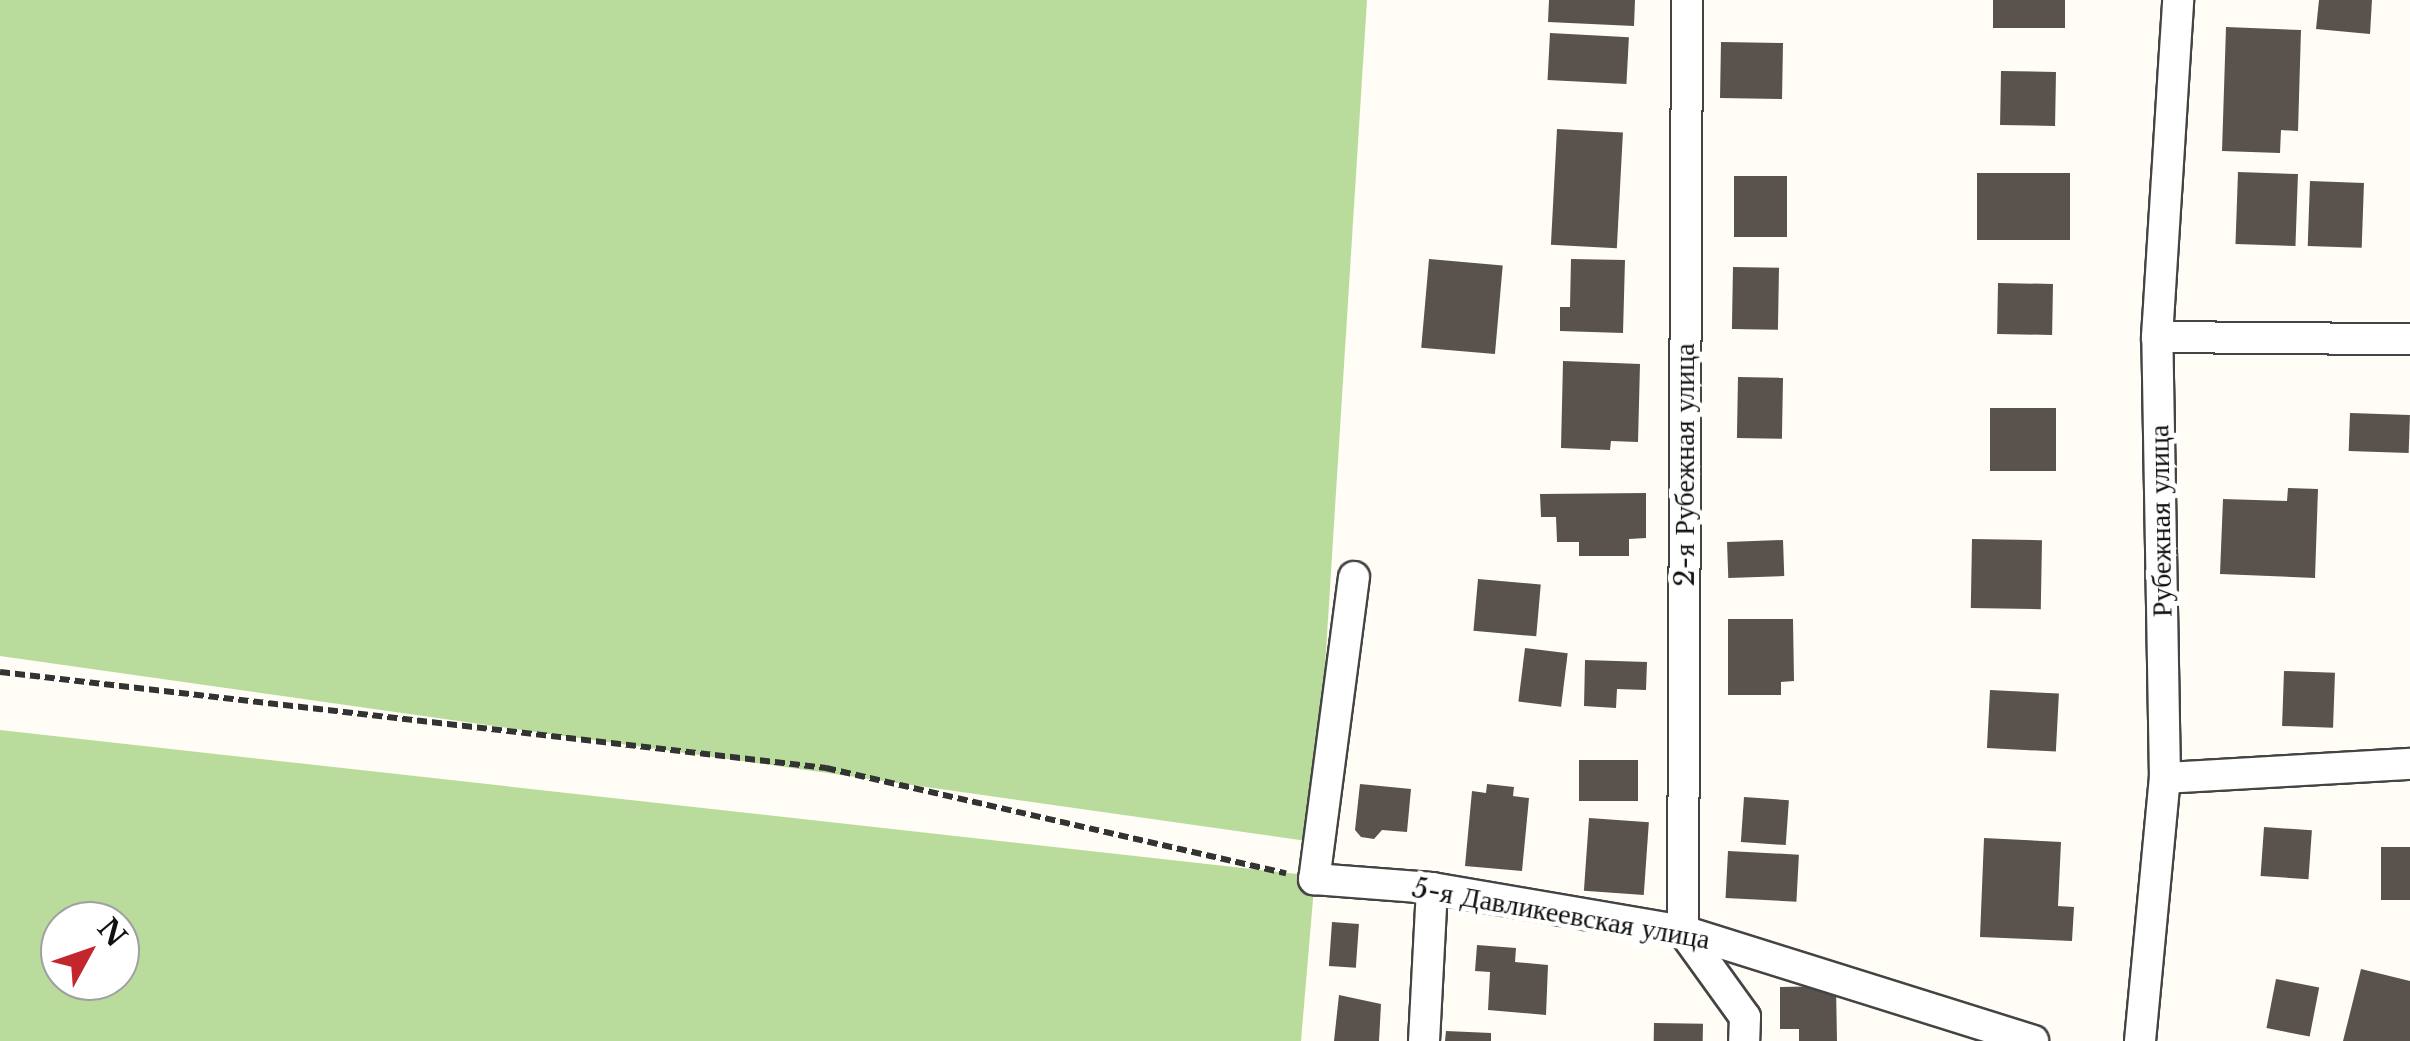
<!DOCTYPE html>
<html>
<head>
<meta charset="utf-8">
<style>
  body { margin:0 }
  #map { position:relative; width:2410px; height:1041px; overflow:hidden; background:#fffdf5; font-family:"Libre Baskerville",serif }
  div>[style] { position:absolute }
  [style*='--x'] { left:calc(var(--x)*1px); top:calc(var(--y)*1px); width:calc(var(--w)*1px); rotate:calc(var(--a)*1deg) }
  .forest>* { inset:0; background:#b9dc9c }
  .building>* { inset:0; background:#5a524d; transform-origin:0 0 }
  .path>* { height:6px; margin-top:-3px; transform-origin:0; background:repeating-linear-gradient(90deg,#333 0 10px,transparent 0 15px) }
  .roads { filter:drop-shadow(2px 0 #444) drop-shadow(-2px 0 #444) drop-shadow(0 2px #444) drop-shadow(0 -2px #444) }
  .street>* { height:30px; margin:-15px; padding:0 15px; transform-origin:15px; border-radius:15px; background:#fff }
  span { translate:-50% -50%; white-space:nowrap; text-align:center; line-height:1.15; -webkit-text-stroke:10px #fff; paint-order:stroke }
  .street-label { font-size:28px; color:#111 }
  .north { position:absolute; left:40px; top:901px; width:100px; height:100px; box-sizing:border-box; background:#fff; border:2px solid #a0a0a0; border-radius:50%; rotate:50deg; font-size:28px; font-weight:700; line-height:40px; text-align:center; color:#111 }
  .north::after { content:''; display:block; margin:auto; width:35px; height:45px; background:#c4262e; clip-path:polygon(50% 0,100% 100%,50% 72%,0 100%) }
</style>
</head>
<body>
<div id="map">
  <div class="forest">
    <div style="clip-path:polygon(0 0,1367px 0,1314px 842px,0 656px)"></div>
    <div style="clip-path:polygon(evenodd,0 730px,1315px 876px,1301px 1041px,0 1041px,0 730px,60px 921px,120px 921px,120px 981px,60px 981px,60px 921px)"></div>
  </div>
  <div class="building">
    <div style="clip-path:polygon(1549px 0,1635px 0,1634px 26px,1548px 22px)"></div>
    <div style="left:1993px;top:0;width:72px;height:28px"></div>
    <div style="clip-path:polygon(2319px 0,2372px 0,2370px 34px,2316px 29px)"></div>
    <div style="clip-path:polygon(2226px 27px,2301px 30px,2298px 131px,2281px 130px,2280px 153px,2222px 151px)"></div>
    <div style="left:1550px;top:33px;width:79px;height:47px;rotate:3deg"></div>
    <div style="left:1721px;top:42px;width:62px;height:56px;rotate:1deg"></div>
    <div style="left:2001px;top:71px;width:55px;height:54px;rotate:1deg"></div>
    <div style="left:1557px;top:129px;width:66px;height:116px;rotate:3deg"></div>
    <div style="left:2238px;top:172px;width:60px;height:72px;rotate:2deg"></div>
    <div style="left:1977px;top:173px;width:93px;height:67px"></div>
    <div style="left:1734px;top:176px;width:53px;height:61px"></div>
    <div style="left:2310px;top:181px;width:54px;height:65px;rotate:2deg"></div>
    <div style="left:1429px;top:259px;width:74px;height:89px;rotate:5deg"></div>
    <div style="clip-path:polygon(1571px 259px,1625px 260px,1623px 333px,1560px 331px,1560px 307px,1570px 307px)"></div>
    <div style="left:1733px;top:267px;width:46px;height:62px;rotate:1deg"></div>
    <div style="left:1998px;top:283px;width:55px;height:51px;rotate:1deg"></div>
    <div style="clip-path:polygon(1563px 361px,1640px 364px,1638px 442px,1611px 441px,1610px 450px,1561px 448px)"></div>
    <div style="left:1738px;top:377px;width:45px;height:61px;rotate:1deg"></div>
    <div style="left:1990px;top:408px;width:66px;height:63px"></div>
    <div style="left:2350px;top:413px;width:60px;height:38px;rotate:2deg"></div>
    <div style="clip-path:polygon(2288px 488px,2318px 489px,2315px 578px,2220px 574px,2223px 499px,2287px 501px)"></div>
    <div style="clip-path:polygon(1646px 493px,1646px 538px,1629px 539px,1629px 556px,1579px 556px,1579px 542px,1557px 542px,1556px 517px,1541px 517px,1540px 494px)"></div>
    <div style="left:1972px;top:539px;width:70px;height:69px;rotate:1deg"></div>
    <div style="left:1783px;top:540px;width:36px;height:56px;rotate:88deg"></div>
    <div style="left:1478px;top:579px;width:63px;height:52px;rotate:5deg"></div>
    <div style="clip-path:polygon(1728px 619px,1793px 619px,1794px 681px,1781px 682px,1781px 695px,1728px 695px)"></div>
    <div style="left:1525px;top:648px;width:43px;height:54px;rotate:7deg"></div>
    <div style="clip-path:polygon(1585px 660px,1647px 662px,1646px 690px,1617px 689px,1616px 708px,1584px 706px)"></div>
    <div style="left:2284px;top:671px;width:51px;height:55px;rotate:2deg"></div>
    <div style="left:1990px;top:690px;width:69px;height:58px;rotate:3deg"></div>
    <div style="left:1638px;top:760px;width:41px;height:59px;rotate:90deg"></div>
    <div style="clip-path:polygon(1360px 784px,1411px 789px,1407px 832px,1382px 830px,1374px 839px,1361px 837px,1355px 830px)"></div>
    <div style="clip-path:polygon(1487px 784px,1514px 787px,1513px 796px,1529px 798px,1522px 871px,1465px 866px,1472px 791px,1486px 793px)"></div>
    <div style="left:1744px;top:797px;width:45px;height:45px;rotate:4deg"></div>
    <div style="left:1589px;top:818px;width:60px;height:73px;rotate:4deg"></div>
    <div style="left:2264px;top:827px;width:48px;height:49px;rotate:4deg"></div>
    <div style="clip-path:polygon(1984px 838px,2061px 842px,2058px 906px,2074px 907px,2072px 941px,1980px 937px)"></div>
    <div style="left:2381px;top:847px;width:29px;height:53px"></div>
    <div style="left:1728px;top:851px;width:71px;height:47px;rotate:3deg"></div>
    <div style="left:1332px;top:922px;width:27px;height:44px;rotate:4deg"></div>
    <div style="clip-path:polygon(1477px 945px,1516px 948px,1515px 962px,1548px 965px,1546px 1015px,1488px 1010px,1490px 972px,1475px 971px)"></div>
    <div style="clip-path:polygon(2361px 969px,2410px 981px,2410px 1041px,2343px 1041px)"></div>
    <div style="left:2276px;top:979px;width:44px;height:50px;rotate:11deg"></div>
    <div style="clip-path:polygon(1836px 986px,1837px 1041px,1799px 1041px,1799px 1029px,1780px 1029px,1780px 987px)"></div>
    <div style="clip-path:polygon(1339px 995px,1381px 1004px,1379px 1041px,1334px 1041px)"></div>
    <div style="left:1654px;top:1023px;width:49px;height:18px;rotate:1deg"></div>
    <div style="clip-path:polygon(1446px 1031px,1491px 1033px,1491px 1041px,1445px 1041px)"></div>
  </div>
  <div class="path">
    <div style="--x:0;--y:672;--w:832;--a:6.63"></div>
    <div style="--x:826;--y:768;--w:472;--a:12.9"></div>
  </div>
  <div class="roads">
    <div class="street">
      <div style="--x:1687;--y:0;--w:931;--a:90.25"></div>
      <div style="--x:1683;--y:931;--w:106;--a:54.2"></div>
      <div style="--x:1745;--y:1017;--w:24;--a:92"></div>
      <div style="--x:2157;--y:337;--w:253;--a:0.5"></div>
      <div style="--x:1354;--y:577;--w:305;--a:97.5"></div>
      <div style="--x:1314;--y:879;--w:118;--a:4.4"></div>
      <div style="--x:1432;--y:888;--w:255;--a:9.7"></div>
      <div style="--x:1683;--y:931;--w:367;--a:17.4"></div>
      <div style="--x:2165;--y:778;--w:245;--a:-3.3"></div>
      <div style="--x:1424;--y:1041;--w:153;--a:-87"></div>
      <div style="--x:2140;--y:1041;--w:264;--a:-84.6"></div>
      <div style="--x:2165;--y:778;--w:441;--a:-91"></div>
      <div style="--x:2157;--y:337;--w:338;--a:-86.4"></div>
    </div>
  </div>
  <div class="street-label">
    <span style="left:1685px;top:465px;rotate:-90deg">2-я Рубежная улица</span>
    <span style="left:2161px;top:521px;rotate:-91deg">Рубежная улица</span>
    <span style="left:1561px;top:914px;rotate:10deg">5-я Давликеевская улица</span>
  </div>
  <div class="north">N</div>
</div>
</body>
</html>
